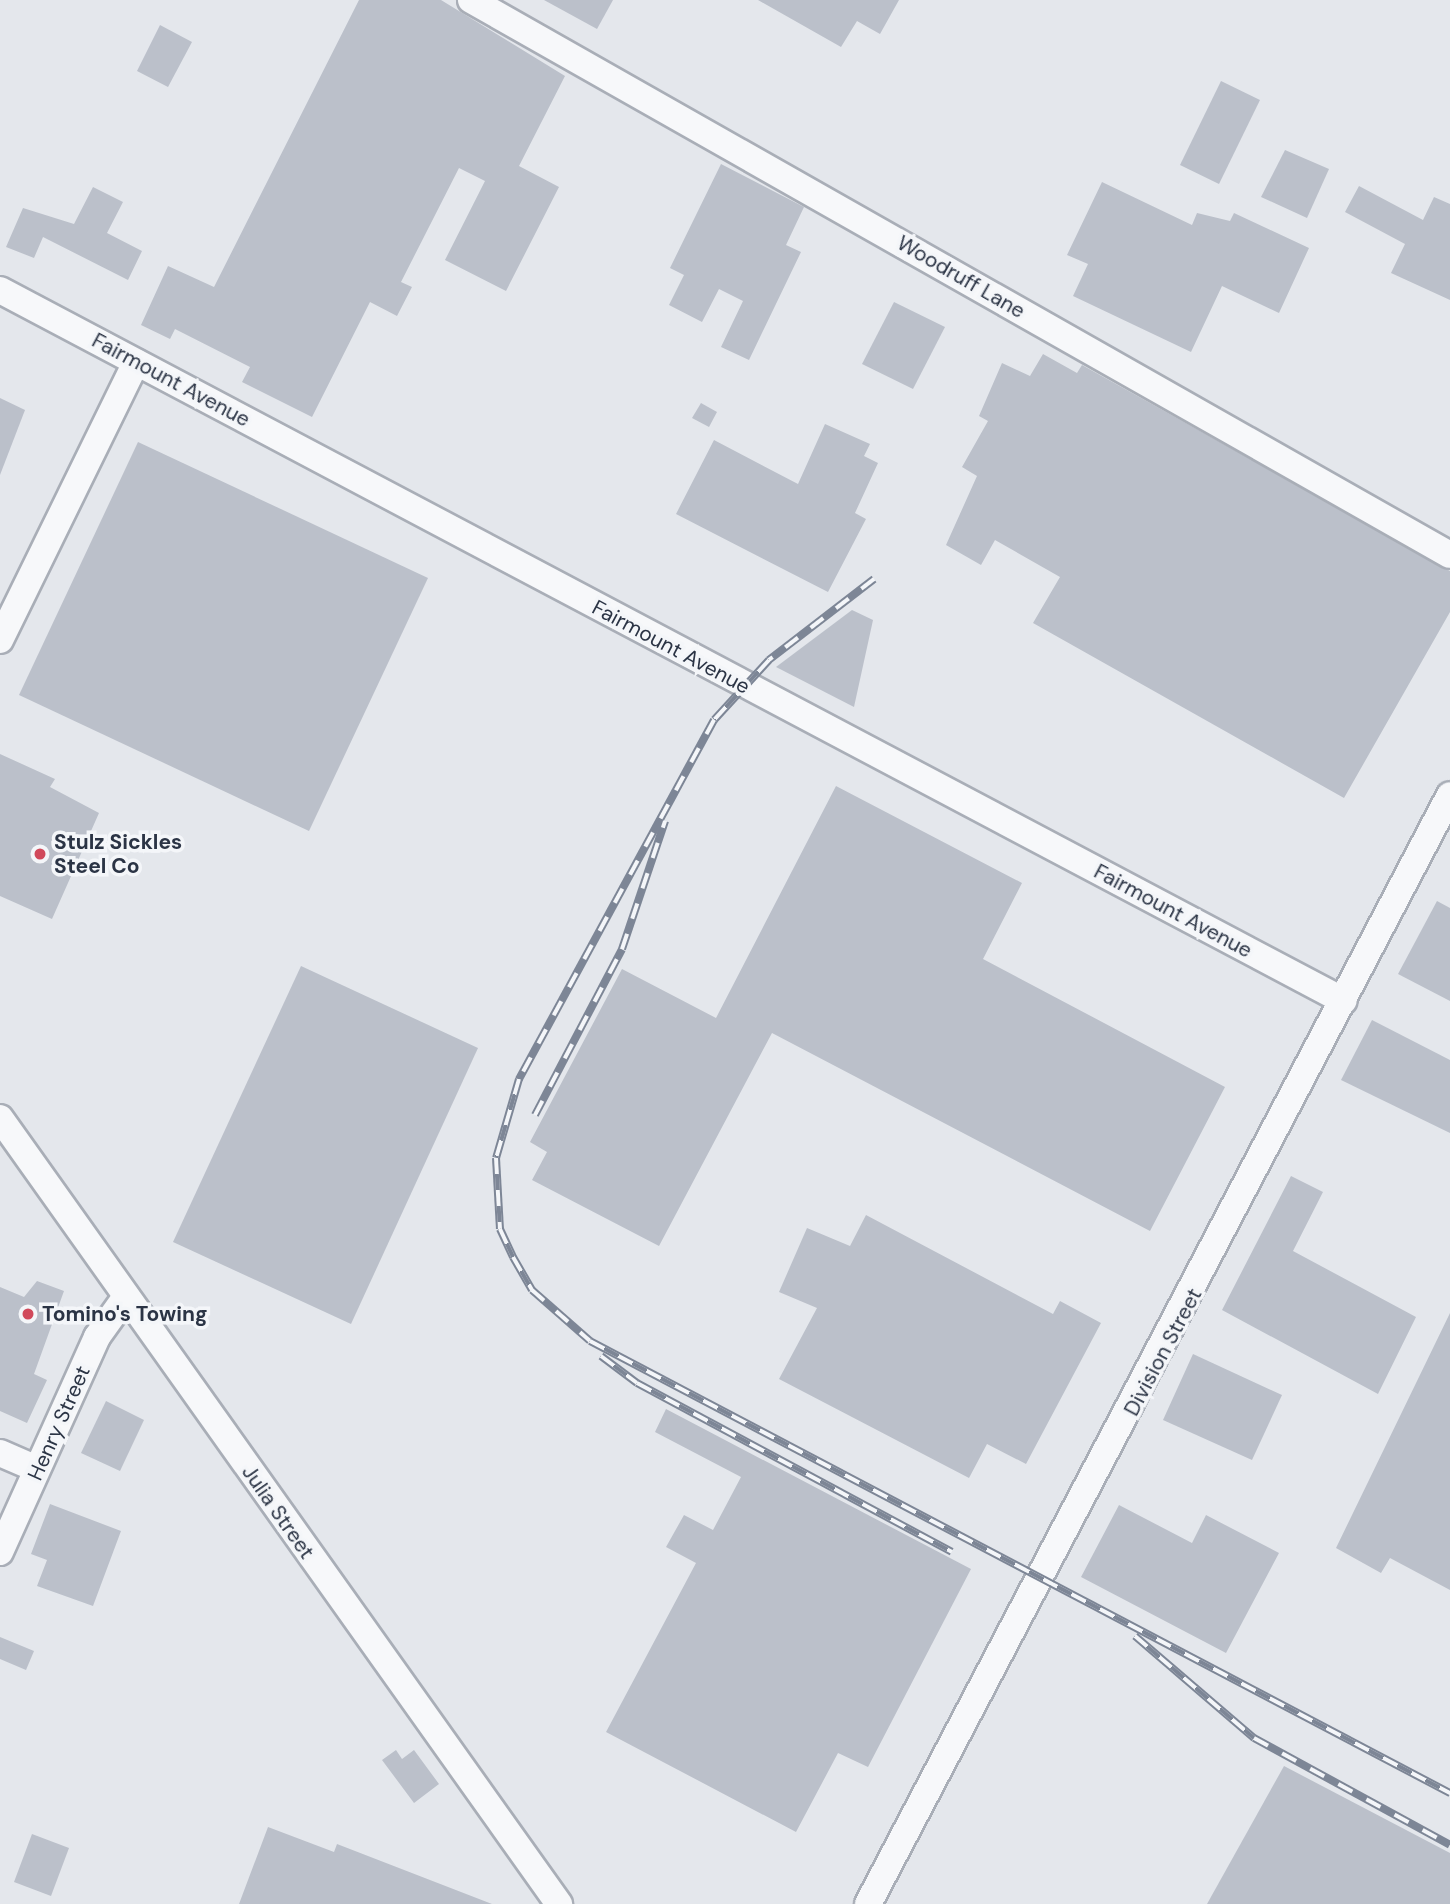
<!DOCTYPE html>
<html>
<head>
<meta charset="utf-8">
<style>
  body { margin:0 }
  #map { position:relative; width:1450px; height:1904px; overflow:hidden; background:#e4e7ec; font-family:"DM Sans",sans-serif }
  div>[style] { position:absolute }
  [style*='--x'] { left:calc(var(--x)*1px); top:calc(var(--y)*1px); width:calc(var(--w)*1px); rotate:calc(var(--a)*1deg) }
  .building>* { inset:0; background:#bbc0ca }
  .roads { filter:drop-shadow(2px 0 #a9aeb7) drop-shadow(-2px 0 #a9aeb7) drop-shadow(0 2px #a9aeb7) drop-shadow(0 -2px #a9aeb7) }
  .minor>* { height:26px; margin:-13px; padding:0 13px; transform-origin:13px; border-radius:13px; background:#f7f8fa }
  .rail>* { height:8px; margin-top:-4px; transform-origin:0; background:repeating-linear-gradient(90deg,#f4f6f9 0 16px,#7d8696 0 32px); box-sizing:border-box; border-block:2px solid #7d8696 }
  .dots>* { width:19px; height:19px; translate:-50% -50%; box-sizing:border-box; border:4px solid #f4f6f9; border-radius:50% }
  span { translate:-50% -50%; white-space:nowrap; text-align:center; line-height:1.15; -webkit-text-stroke:7px #f4f6f9; paint-order:stroke }
  .street-label { font-size:21px; color:#2b3445 }
  .poi-label { font-size:21px; color:#2b3445; font-weight:700 }
  .left { translate:0 -50%; text-align:left }
</style>
</head>
<body>
<div id="map">
  <div class="building">
    <div style="clip-path:polygon(359px 0,441px 0,565px 76px,519px 166px,559px 187px,506px 291px,445px 260px,485px 181px,459px 168px,401px 282px,412px 287px,397px 316px,370px 302px,312px 417px,242px 382px,250px 367px,175px 329px,170px 339px,141px 325px,168px 266px,214px 287px)"></div>
    <div style="clip-path:polygon(544px 0,613px 0,597px 29px)"></div>
    <div style="clip-path:polygon(758px 0,899px 0,880px 34px,857px 21px,841px 47px)"></div>
    <div style="clip-path:polygon(160px 25px,192px 42px,168px 87px,137px 71px)"></div>
    <div style="clip-path:polygon(1221px 81px,1260px 100px,1219px 184px,1180px 165px)"></div>
    <div style="clip-path:polygon(1285px 150px,1329px 169px,1307px 218px,1261px 197px)"></div>
    <div style="clip-path:polygon(721px 164px,804px 207px,786px 245px,801px 252px,749px 360px,721px 347px,743px 301px,719px 289px,702px 322px,669px 305px,684px 275px,670px 268px)"></div>
    <div style="clip-path:polygon(1102px 182px,1192px 225px,1197px 213px,1230px 221px,1234px 213px,1309px 248px,1279px 313px,1222px 286px,1191px 352px,1073px 296px,1088px 264px,1067px 255px)"></div>
    <div style="clip-path:polygon(1359px 186px,1423px 220px,1434px 197px,1450px 204px,1450px 300px,1391px 273px,1405px 244px,1345px 212px)"></div>
    <div style="clip-path:polygon(93px 187px,123px 202px,107px 233px,142px 251px,128px 280px,43px 237px,34px 258px,6px 247px,23px 208px,74px 224px)"></div>
    <div style="clip-path:polygon(894px 302px,945px 327px,913px 389px,862px 364px)"></div>
    <div style="clip-path:polygon(1043px 354px,1077px 373px,1082px 365px,1450px 571px,1450px 612px,1344px 798px,1033px 623px,1060px 577px,995px 540px,981px 565px,946px 545px,977px 476px,962px 467px,988px 421px,979px 416px,1002px 363px,1030px 376px)"></div>
    <div style="clip-path:polygon(0 398px,25px 410px,0 475px)"></div>
    <div style="clip-path:polygon(701px 403px,717px 412px,709px 427px,692px 418px)"></div>
    <div style="clip-path:polygon(825px 424px,870px 444px,864px 456px,878px 463px,855px 513px,866px 519px,828px 592px,676px 514px,714px 440px,798px 484px)"></div>
    <div style="clip-path:polygon(138px 442px,428px 578px,309px 831px,19px 695px)"></div>
    <div style="clip-path:polygon(852px 610px,873px 620px,854px 707px,776px 667px)"></div>
    <div style="clip-path:polygon(0 754px,55px 779px,50px 787px,99px 813px,52px 919px,0 896px)"></div>
    <div style="clip-path:polygon(836px 786px,1022px 883px,983px 959px,1225px 1087px,1150px 1231px,772px 1033px,659px 1246px,532px 1180px,547px 1152px,530px 1142px,622px 969px,716px 1018px)"></div>
    <div style="clip-path:polygon(1437px 901px,1450px 908px,1450px 1001px,1398px 974px)"></div>
    <div style="clip-path:polygon(301px 966px,478px 1048px,351px 1324px,173px 1242px)"></div>
    <div style="clip-path:polygon(1372px 1020px,1450px 1060px,1450px 1133px,1341px 1080px)"></div>
    <div style="clip-path:polygon(1291px 1176px,1323px 1192px,1293px 1251px,1416px 1317px,1378px 1394px,1222px 1310px)"></div>
    <div style="clip-path:polygon(866px 1215px,1053px 1314px,1060px 1301px,1101px 1323px,1026px 1464px,987px 1444px,969px 1478px,779px 1379px,817px 1308px,779px 1292px,807px 1228px,850px 1246px)"></div>
    <div style="clip-path:polygon(37px 1281px,64px 1291px,34px 1374px,47px 1380px,27px 1423px,0 1411px,0 1287px,24px 1297px)"></div>
    <div style="clip-path:polygon(1450px 1313px,1450px 1590px,1390px 1558px,1381px 1573px,1336px 1548px)"></div>
    <div style="clip-path:polygon(1193px 1354px,1282px 1395px,1252px 1460px,1163px 1420px)"></div>
    <div style="clip-path:polygon(106px 1401px,144px 1420px,120px 1471px,81px 1453px)"></div>
    <div style="clip-path:polygon(666px 1409px,971px 1569px,868px 1767px,838px 1753px,796px 1832px,606px 1732px,696px 1563px,666px 1547px,684px 1515px,713px 1530px,741px 1477px,655px 1432px)"></div>
    <div style="clip-path:polygon(50px 1504px,121px 1531px,93px 1606px,37px 1586px,47px 1560px,31px 1554px)"></div>
    <div style="clip-path:polygon(1119px 1505px,1192px 1543px,1206px 1515px,1279px 1553px,1226px 1653px,1081px 1577px)"></div>
    <div style="clip-path:polygon(0 1637px,34px 1651px,26px 1670px,0 1659px)"></div>
    <div style="clip-path:polygon(396px 1750px,402px 1759px,414px 1750px,439px 1784px,414px 1803px,382px 1760px)"></div>
    <div style="clip-path:polygon(1284px 1766px,1450px 1853px,1450px 1904px,1207px 1904px)"></div>
    <div style="clip-path:polygon(268px 1827px,334px 1852px,337px 1844px,492px 1904px,239px 1904px)"></div>
    <div style="clip-path:polygon(32px 1834px,69px 1848px,51px 1896px,14px 1882px)"></div>
  </div>
  <div class="roads">
    <div class="minor">
      <div style="--x:471;--y:0;--w:1125;--a:29.55"></div>
      <div style="--x:0;--y:290;--w:1520;--a:27.88"></div>
      <div style="--x:0;--y:640;--w:309;--a:-63.9"></div>
      <div style="--x:0;--y:1118;--w:965;--a:54.58"></div>
      <div style="--x:0;--y:1453;--w:40;--a:23.4"></div>
      <div style="--x:0;--y:1552;--w:236;--a:-65.7"></div>
      <div style="--x:97;--y:1337;--w:48;--a:-54.3"></div>
      <div style="--x:868;--y:1904;--w:1252;--a:-62.31"></div>
    </div>
  </div>
  <div class="rail">
    <div style="--x:874;--y:579;--w:133;--a:142.4"></div>
    <div style="--x:769;--y:660;--w:81;--a:132.5"></div>
    <div style="--x:714;--y:720;--w:409;--a:118.5"></div>
    <div style="--x:519;--y:1079;--w:82;--a:106.2"></div>
    <div style="--x:496;--y:1158;--w:71;--a:86.8"></div>
    <div style="--x:500;--y:1229;--w:31;--a:65"></div>
    <div style="--x:513;--y:1257;--w:38;--a:60"></div>
    <div style="--x:532;--y:1290;--w:77;--a:41.3"></div>
    <div style="--x:590;--y:1341;--w:972;--a:27.73"></div>
    <div style="--x:535;--y:1115;--w:187;--a:-62.3"></div>
    <div style="--x:622;--y:949;--w:135;--a:-71.4"></div>
    <div style="--x:601;--y:1356;--w:45;--a:36.9"></div>
    <div style="--x:637;--y:1383;--w:357;--a:28.2"></div>
    <div style="--x:1135;--y:1636;--w:157;--a:40.6"></div>
    <div style="--x:1254;--y:1738;--w:223;--a:28.6"></div>
  </div>
  <div class="dots">
    <div style="left:40px;top:854px;background:#d1495b"></div>
    <div style="left:28px;top:1314px;background:#d1495b"></div>
  </div>
  <div class="street-label">
    <span style="left:961px;top:277px;rotate:30deg">Woodruff Lane</span>
    <span style="left:171px;top:380px;rotate:28deg">Fairmount Avenue</span>
    <span style="left:671px;top:647px;rotate:28deg">Fairmount Avenue</span>
    <span style="left:1173px;top:911px;rotate:28deg">Fairmount Avenue</span>
    <span style="left:1163px;top:1352px;rotate:-62deg">Division Street</span>
    <span style="left:59px;top:1423px;rotate:-66deg">Henry Street</span>
    <span style="left:278px;top:1512px;rotate:55deg">Julia Street</span>
  </div>
  <div class="poi-label">
    <span class="left" style="left:54px;top:854px">Stulz Sickles<br>Steel Co</span>
    <span class="left" style="left:42px;top:1314px">Tomino's Towing</span>
  </div>
</div>
</body>
</html>
